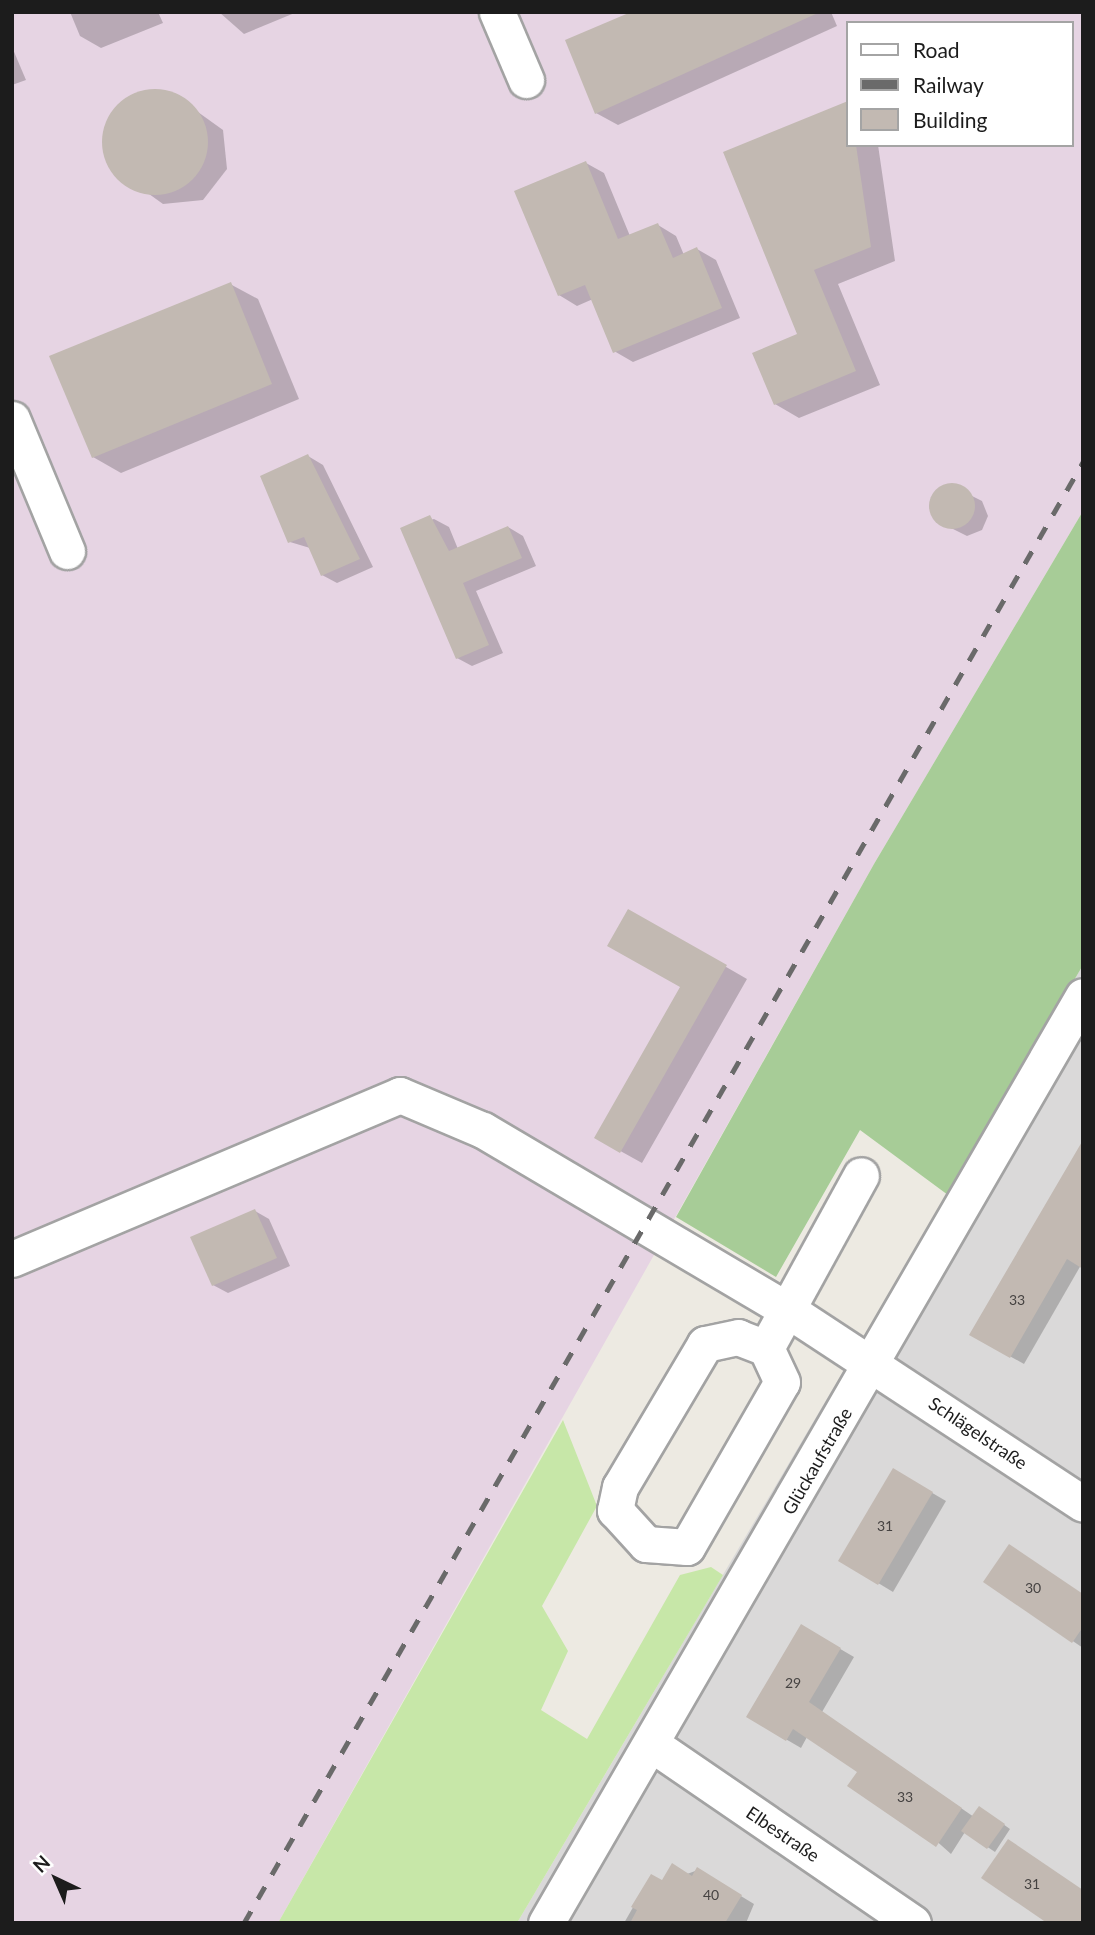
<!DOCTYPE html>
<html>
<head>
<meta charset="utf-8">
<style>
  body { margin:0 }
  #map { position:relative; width:1095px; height:1935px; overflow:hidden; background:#edeae2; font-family:Lato,sans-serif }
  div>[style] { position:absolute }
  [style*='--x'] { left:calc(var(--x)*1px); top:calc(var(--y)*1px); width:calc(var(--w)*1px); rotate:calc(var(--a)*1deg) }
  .residential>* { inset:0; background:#dad9d9 }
  .industrial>* { inset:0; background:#e6d4e3 }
  .grass>* { inset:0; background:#c7e7a8 }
  .forest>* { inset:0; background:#a7cc97 }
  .shadow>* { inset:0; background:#0003 }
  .building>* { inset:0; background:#c2b9b2 }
  .round { border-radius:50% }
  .roads { filter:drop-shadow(2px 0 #a3a3a3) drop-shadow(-2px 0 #a3a3a3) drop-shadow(0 2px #a3a3a3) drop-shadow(0 -2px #a3a3a3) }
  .minor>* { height:35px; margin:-17.5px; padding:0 17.5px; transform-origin:17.5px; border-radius:17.5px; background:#fff }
  .rail>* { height:5px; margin-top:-2.5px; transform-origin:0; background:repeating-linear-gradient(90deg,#6a6a6a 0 14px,transparent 0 28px) }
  span { translate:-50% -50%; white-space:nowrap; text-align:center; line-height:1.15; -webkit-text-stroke:6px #fff; paint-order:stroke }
  .number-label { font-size:14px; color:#464342 }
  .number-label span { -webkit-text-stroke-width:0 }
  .street-label { font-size:18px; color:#1c1c1c }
  .frame { position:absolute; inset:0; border:14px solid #1c1c1c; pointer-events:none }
  .legend { position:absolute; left:846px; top:21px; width:228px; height:126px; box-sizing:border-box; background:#fff; border:2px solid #a4a4a4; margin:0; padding:9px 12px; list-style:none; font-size:21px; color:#1c1c1c }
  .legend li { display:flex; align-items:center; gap:14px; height:35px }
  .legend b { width:35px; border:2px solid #a4a4a4 }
  .north { position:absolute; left:21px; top:1844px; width:70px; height:70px; -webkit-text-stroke:5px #fff; paint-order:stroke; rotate:316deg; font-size:19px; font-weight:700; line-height:28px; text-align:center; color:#1c1c1c }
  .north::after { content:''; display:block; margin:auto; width:24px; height:32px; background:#1c1c1c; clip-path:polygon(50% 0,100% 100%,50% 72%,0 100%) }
</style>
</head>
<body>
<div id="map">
  <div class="residential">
    <div style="clip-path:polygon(1083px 965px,1083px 1923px,517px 1923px,613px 1761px)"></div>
  </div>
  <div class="industrial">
    <div style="clip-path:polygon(evenodd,12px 12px,1083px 12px,1083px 511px,874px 864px,278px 1923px,12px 1923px,12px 12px,848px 23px,1072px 23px,1072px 145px,848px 145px,848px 23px)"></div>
  </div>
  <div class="grass">
    <div style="clip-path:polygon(563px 1420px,597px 1506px,542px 1606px,568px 1651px,541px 1710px,587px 1739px,680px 1575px,711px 1567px,723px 1575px,517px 1923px,278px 1923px)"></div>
  </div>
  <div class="forest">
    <div style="clip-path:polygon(1083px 511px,1083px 965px,948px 1195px,860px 1130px,776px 1277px,676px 1217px,874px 864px)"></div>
  </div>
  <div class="shadow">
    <div style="clip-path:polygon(70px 12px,158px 12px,163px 23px,101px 48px,80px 36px)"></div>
    <div style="clip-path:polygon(219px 12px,297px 12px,244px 34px)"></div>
    <div style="clip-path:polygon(644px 12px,831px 12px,837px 26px,618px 125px,596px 113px)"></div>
    <div style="clip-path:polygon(12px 47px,26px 80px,12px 85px)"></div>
    <div style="clip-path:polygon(170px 92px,223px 130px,227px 169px,203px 200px,163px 204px,110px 166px,105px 127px,130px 97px)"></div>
    <div style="clip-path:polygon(848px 103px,848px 145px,878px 145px,895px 261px,838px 284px,880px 385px,799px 418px,775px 404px,799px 335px,725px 153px)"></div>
    <div style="clip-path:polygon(586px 163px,604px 173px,630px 236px,658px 225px,676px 236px,684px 255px,697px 249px,716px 260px,740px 318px,633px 362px,614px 351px,593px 299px,577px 306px,559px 295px)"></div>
    <div style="clip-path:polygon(230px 284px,258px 299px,299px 399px,121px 473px,93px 457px)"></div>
    <div style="clip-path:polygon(308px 456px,323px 465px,373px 567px,337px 583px,322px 575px,310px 548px,290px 542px)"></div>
    <div style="clip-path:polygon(952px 486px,982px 501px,988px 516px,982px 530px,967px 536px,937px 521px,931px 506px,937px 491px)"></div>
    <div style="clip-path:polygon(434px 519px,449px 527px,458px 549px,508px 527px,523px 536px,536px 566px,476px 591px,503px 653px,472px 666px,457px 658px,402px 529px)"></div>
    <div style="clip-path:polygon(629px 911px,747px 979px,642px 1163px,597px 1138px,682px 986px)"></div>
    <div style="clip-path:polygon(1083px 1143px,1081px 1265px,1024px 1364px,972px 1335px)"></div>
    <div style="clip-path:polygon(255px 1211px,269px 1219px,290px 1266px,228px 1293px,213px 1285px)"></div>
    <div style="clip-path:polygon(893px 1470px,946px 1501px,893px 1592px,840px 1560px)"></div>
    <div style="clip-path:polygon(985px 1581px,1083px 1595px,1083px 1648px)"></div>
    <div style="clip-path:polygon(801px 1626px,854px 1657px,822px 1712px,974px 1817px,986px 1812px,1010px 1829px,995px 1852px,965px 1832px,951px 1854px,859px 1772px,807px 1737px,801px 1748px,748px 1717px)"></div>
    <div style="clip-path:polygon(698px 1870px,754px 1904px,746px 1923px,624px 1923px,651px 1876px,662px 1883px)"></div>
  </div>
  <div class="building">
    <div style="clip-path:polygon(631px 12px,818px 12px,818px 13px,595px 114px,565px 40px)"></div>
    <div class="round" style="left:102px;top:89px;width:106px;height:106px"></div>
    <div style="clip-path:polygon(848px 101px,848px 145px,856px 145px,871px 247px,814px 270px,856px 371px,774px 405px,752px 353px,797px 334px,723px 152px)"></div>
    <div style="clip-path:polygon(586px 161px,618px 239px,658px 223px,673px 258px,697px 247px,722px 308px,613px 353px,585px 285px,558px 296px,514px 191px)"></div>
    <div style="clip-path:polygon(231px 282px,272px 384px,92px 458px,49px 356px)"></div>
    <div style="clip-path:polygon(308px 454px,360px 559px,321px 576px,304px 537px,288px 543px,260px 476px)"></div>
    <div class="round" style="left:929px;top:483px;width:46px;height:46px"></div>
    <div style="clip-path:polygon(430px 515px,449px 551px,508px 526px,522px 558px,463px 583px,489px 645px,456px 659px,400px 528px)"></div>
    <div style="clip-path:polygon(628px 909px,727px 965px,620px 1153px,594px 1138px,680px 987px,607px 946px)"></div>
    <div style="clip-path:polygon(1083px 1140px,1083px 1269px,1067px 1259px,1010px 1358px,969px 1335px)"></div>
    <div style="clip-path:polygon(255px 1209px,277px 1258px,212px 1286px,190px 1237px)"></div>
    <div style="clip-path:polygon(893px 1468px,933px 1492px,878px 1585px,838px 1561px)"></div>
    <div style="clip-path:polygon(1009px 1544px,1083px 1594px,1083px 1627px,1072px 1643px,983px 1582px)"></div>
    <div style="clip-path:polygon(801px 1624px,841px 1648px,809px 1702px,962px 1808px,936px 1847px,847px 1786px,857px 1772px,793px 1729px,786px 1741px,746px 1717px)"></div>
    <div style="clip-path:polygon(979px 1806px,1005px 1824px,987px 1849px,961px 1831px)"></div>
    <div style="clip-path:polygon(1008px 1839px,1083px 1890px,1083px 1923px,1047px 1923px,981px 1878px)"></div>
    <div style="clip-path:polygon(672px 1863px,692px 1876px,697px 1867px,742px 1895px,725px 1923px,630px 1923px,637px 1910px,631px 1907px,651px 1874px,662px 1880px)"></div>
  </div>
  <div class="roads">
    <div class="minor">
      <div style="--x:497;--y:12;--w:74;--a:66.9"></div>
      <div style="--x:12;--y:419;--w:143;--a:67.4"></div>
      <div style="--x:12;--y:1259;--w:421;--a:-22.9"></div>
      <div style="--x:400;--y:1095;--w:90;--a:22.9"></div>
      <div style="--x:483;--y:1130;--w:358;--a:30.6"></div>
      <div style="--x:791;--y:1312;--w:349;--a:33.3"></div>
      <div style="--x:766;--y:1348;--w:30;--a:-159"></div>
      <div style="--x:738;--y:1337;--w:34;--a:168"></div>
      <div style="--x:705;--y:1344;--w:166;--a:120.7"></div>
      <div style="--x:620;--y:1487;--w:24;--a:102"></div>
      <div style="--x:615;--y:1510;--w:46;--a:47.6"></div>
      <div style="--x:646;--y:1544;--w:41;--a:4.2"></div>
      <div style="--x:687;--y:1547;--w:190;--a:-60.1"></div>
      <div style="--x:782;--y:1382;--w:38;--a:-115"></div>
      <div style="--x:766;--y:1348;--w:197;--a:-61.2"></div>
      <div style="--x:653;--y:1745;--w:315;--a:34.4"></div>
      <div style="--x:546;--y:1923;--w:1071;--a:-59.92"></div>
    </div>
  </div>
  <div class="rail">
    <div style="--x:244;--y:1923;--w:1685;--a:-60.13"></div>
  </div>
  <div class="number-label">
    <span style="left:1017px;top:1300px">33</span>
    <span style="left:885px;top:1526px">31</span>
    <span style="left:1033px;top:1588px">30</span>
    <span style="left:793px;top:1683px">29</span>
    <span style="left:905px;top:1797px">33</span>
    <span style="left:1032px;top:1884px">31</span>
    <span style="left:711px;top:1895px">40</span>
  </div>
  <div class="street-label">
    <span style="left:978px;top:1433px;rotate:34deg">Schlägelstraße</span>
    <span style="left:817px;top:1461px;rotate:-60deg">Glückaufstraße</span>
    <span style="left:783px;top:1834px;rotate:34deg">Elbestraße</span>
  </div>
  <div class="frame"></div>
  <ul class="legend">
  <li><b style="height:9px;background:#fff"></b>Road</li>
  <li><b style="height:9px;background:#6a6a6a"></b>Railway</li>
  <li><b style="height:19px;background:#c2b9b2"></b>Building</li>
  </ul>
  <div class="north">N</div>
</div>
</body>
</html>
